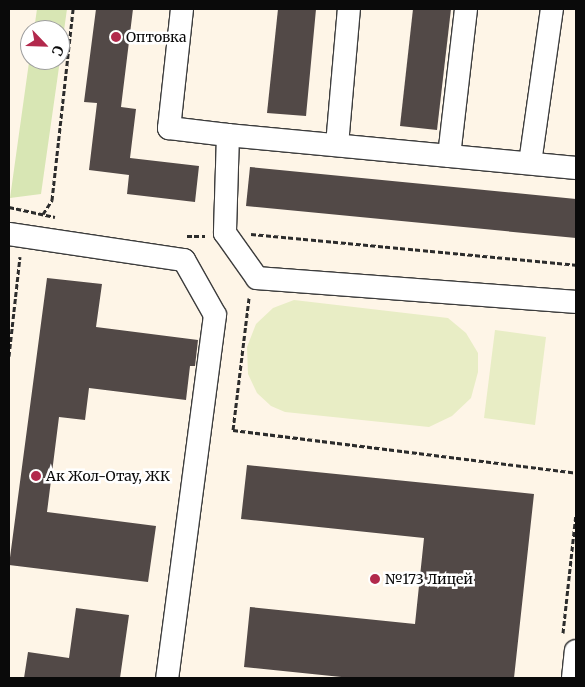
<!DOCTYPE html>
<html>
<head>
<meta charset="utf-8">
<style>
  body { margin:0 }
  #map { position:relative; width:585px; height:687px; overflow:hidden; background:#fef5e7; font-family:Merriweather,serif }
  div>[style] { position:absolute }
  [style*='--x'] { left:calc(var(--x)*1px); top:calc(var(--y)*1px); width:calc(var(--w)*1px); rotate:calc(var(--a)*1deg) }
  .green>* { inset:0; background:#d8e6b4 }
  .pitch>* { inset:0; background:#e8edc5 }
  .building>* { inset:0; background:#524947 }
  .path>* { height:3px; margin-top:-1.5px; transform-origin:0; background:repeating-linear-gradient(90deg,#2c2c2c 0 5px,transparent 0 7.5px) }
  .roads { filter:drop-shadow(1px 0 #3d3d3d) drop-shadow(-1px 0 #3d3d3d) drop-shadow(0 1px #3d3d3d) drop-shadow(0 -1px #3d3d3d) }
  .minor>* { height:22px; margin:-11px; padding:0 11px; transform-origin:11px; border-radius:11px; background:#fff }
  .dots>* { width:14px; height:14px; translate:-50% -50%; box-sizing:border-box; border:2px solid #fff; border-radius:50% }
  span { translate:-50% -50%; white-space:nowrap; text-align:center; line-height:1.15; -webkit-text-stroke:5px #fff; paint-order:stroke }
  .poi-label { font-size:14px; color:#0a0a0a }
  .left { translate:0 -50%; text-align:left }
  .frame { position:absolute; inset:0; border:10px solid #0a0a0a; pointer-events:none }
  .north { position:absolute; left:20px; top:20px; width:50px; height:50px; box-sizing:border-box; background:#fff; border:1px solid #9d9d9d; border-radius:50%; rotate:114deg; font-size:14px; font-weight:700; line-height:20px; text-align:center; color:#0a0a0a }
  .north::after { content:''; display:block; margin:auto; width:18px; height:22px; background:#b2294c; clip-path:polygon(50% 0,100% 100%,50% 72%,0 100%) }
</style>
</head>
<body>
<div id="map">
  <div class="green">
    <div style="clip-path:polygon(37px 9px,67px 9px,60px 59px,60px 30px,34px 30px)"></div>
    <div style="clip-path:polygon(30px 55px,30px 60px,60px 60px,41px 194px,10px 198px)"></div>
  </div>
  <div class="pitch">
    <div style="clip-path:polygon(294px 300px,448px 318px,466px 333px,478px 353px,478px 372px,471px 398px,452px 416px,429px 427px,285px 412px,271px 406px,257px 393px,248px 374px,247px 347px,256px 324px,273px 308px)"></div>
    <div style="clip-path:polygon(495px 330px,546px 337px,535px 425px,484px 418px)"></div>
  </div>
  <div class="building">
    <div style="clip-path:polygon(96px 9px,133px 9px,121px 107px,136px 109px,130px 158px,199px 166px,195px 202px,127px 194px,129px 175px,89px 170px,97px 103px,84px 102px)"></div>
    <div style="clip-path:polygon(278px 9px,316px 9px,306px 116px,267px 113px)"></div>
    <div style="clip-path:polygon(413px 9px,451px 9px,437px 130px,400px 126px)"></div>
    <div style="clip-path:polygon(250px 167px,576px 199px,576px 238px,246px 206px)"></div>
    <div style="clip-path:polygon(47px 278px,102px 284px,96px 327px,198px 340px,195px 366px,190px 366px,186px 400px,89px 388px,85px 420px,59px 417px,47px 512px,156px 526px,148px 582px,9px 565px)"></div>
    <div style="clip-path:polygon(247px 465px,534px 494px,514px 678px,351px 678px,244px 667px,250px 607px,415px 624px,424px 538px,241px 519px)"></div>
    <div style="clip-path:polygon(76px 608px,129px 615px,120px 678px,24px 678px,28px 652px,69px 658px)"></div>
  </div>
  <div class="path">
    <div style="--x:9;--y:207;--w:47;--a:12.3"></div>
    <div style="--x:43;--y:214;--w:17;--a:-57"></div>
    <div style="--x:52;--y:200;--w:192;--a:-83.7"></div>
    <div style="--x:251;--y:234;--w:326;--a:5.4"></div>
    <div style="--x:187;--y:236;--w:18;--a:0"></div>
    <div style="--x:249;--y:298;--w:133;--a:96.9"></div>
    <div style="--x:233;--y:430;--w:346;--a:7.1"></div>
    <div style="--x:9;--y:356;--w:100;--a:-83.7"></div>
    <div style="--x:563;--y:633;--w:120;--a:-83.8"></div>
  </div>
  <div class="roads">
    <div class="minor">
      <div style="--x:182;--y:9;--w:120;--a:96.2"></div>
      <div style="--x:169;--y:128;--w:59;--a:6.8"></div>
      <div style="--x:337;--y:145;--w:137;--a:-85"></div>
      <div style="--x:449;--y:156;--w:148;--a:-83.4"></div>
      <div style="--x:530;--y:163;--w:156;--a:-81.9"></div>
      <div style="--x:576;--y:168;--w:350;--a:-174.6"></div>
      <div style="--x:228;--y:135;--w:98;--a:91.8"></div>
      <div style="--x:225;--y:233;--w:55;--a:54.6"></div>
      <div style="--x:257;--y:278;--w:320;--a:4.3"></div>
      <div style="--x:9;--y:234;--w:177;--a:8.5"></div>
      <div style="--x:184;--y:260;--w:63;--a:60.6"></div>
      <div style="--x:215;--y:315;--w:366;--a:97.5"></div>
      <div style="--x:573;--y:678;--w:27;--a:-84"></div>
    </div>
  </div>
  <div class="dots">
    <div style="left:116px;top:37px;background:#b2294c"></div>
    <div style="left:36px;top:476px;background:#b2294c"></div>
    <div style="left:375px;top:579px;background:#b2294c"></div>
  </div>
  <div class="poi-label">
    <span class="left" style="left:126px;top:37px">Оптовка</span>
    <span class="left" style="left:46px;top:476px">Ак Жол-Отау, ЖК</span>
    <span class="left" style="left:385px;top:579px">№173 Лицей</span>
  </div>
  <div class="frame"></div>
  <div class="north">С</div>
</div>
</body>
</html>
